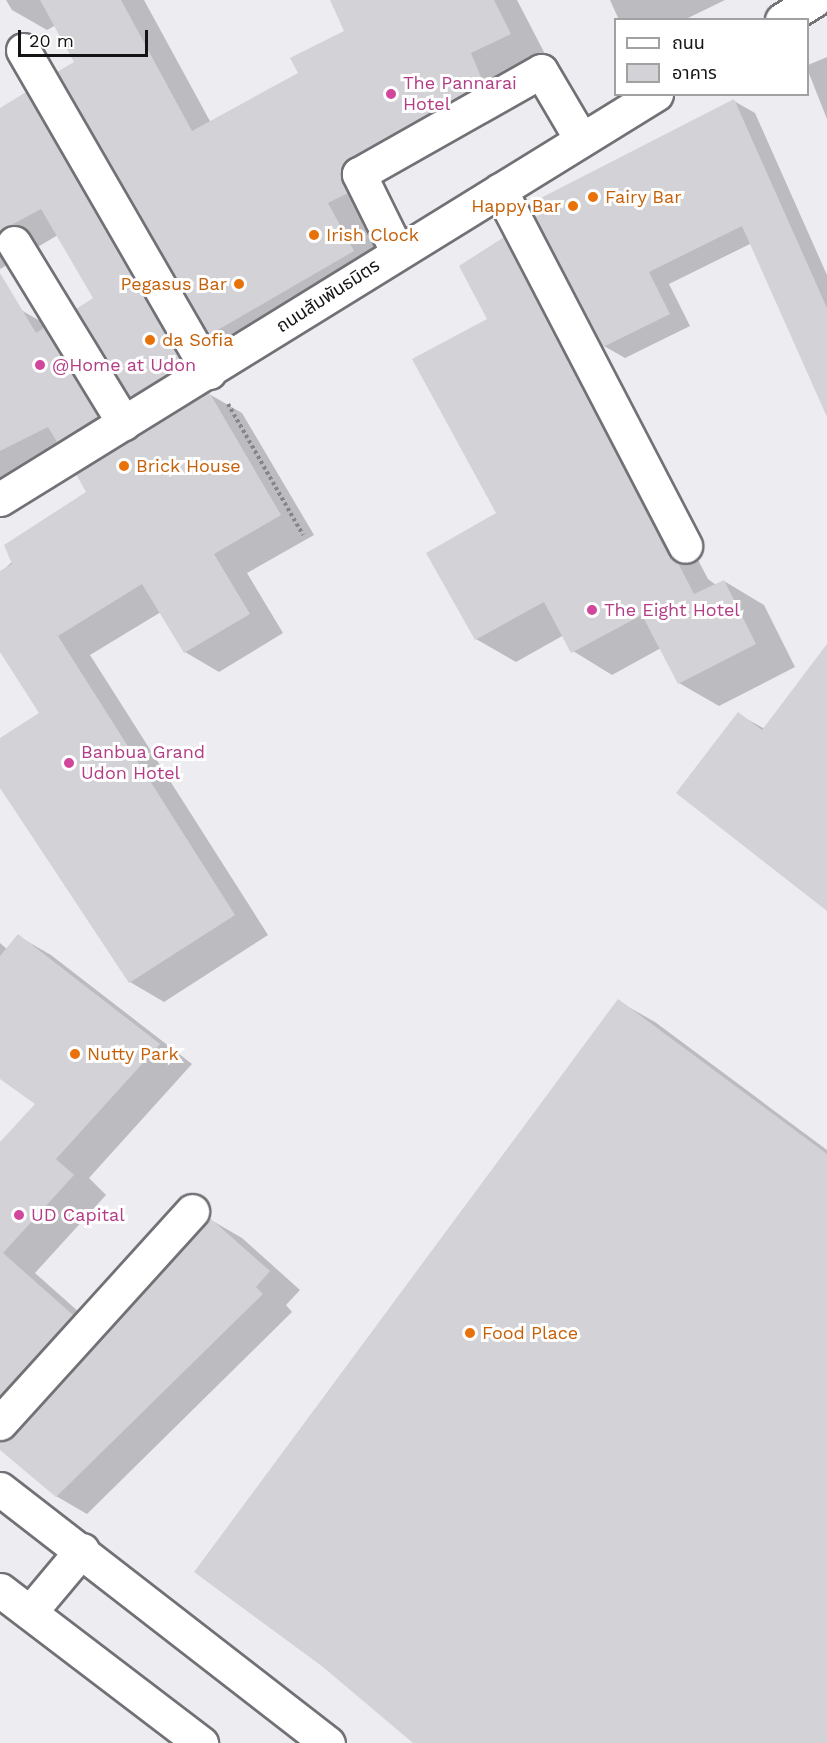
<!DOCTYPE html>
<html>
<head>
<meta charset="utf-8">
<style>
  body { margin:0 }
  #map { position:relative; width:827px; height:1743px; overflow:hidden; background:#ececf1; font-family:"Work Sans","Noto Sans Thai",sans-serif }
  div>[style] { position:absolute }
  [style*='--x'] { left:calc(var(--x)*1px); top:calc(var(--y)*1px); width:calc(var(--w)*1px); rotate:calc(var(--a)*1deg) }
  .shadow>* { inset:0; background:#0003 }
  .building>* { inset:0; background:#d2d2d7 }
  .path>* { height:4px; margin-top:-2px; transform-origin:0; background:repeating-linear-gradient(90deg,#858588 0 3px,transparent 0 6px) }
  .roads { filter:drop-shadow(2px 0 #717176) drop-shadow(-2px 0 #717176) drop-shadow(0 2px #717176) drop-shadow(0 -2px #717176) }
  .minor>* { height:33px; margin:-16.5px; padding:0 16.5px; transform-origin:16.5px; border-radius:16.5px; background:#fff }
  .dots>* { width:16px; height:16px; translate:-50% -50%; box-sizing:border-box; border:3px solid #fff; border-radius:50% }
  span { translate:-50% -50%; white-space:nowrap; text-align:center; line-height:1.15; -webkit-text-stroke:6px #fff; paint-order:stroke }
  .hotel-label { font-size:18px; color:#b23c85 }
  .left { translate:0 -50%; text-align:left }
  .food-label { font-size:18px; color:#c56008 }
  .right { translate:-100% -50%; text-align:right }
  .street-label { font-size:18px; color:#141415 }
  .legend { position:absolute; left:614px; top:18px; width:195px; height:78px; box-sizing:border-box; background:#fff; border:2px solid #a1a1a1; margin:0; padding:8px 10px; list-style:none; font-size:18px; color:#141415 }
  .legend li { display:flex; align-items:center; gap:12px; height:30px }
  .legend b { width:30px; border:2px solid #a1a1a1 }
  .scale { position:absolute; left:18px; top:30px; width:130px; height:27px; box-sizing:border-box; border:3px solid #141415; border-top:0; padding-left:8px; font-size:18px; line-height:21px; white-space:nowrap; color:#141415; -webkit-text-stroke:4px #fff; paint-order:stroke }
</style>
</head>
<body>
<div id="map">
  <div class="shadow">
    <div style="clip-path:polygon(6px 0,144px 0,211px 123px,300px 74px,346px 31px,332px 0,517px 0,545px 54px,505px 73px,517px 102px,378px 183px,381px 213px,362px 223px,388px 271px,245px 354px,210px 334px,56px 25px,47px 30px,12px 10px)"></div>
    <div style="clip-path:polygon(610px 0,725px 0,684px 20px,619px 20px)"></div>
    <div style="clip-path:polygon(827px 57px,827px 119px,808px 71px,808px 65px)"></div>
    <div style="clip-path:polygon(26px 94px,58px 112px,214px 383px,163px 414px,131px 396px,95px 299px,58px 235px,0 269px,0 118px)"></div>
    <div style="clip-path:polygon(734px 101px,755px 113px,827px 275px,827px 413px,752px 243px,669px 284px,690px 326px,625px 358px,604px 346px)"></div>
    <div style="clip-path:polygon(504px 239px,543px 262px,708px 579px,716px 585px,724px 581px,764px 605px,795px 667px,719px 706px,679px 683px,661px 648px,612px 675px,573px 651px,564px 635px,516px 662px,476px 639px,498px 514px,489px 320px)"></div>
    <div style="clip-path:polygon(0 280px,21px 310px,54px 329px,130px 435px,0 483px)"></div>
    <div style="clip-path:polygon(209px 394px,242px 413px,314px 535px,247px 573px,283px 633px,219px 672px,185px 652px,161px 612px,90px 655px,268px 935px,164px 1002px,130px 982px,0 786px,0 739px,41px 713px,0 650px,0 573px,88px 492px)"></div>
    <div style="clip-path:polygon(827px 646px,827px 909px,738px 714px,765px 729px)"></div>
    <div style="clip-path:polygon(18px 936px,51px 955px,192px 1064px,89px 1178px,106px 1195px,35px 1273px,106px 1336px,211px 1220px,242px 1238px,300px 1290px,286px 1305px,292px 1312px,87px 1514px,56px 1496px,21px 1429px,0 1417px,0 1144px,37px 1104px,0 1077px,0 943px,7px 949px)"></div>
    <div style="clip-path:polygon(618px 1001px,655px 1022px,827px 1150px,827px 1743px,416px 1743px)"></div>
  </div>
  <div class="building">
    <div style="clip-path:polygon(40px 0,121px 0,192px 131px,298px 73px,290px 58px,344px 31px,330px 0,494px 0,511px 34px,471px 53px,483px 82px,343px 164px,340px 174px,348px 193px,328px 203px,354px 251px,209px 335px,57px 72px,74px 62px)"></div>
    <div style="clip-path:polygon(26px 92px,183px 364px,130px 397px,76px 309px,93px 298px,41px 209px,0 231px,0 108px)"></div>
    <div style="clip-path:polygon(734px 99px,827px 308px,827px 417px,742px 226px,649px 272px,670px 314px,603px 347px,535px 217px,539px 215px,533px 202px)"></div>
    <div style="clip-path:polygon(504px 237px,668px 555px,678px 563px,694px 594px,724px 580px,756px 644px,678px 684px,642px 615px,571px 653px,544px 602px,475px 640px,426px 553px,496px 513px,412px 359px,487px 319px,459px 266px)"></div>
    <div style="clip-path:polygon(0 273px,36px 333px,44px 328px,98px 416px,57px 442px,48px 427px,0 451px)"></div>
    <div style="clip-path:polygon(209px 392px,281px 515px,214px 554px,250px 614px,184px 653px,142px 584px,58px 636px,235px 915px,129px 983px,0 788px,0 738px,39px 713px,0 652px,0 571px,12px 564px,4px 545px,86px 492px,76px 474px)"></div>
    <div style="clip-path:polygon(827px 644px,827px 911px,676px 793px,738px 712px,762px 730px)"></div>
    <div style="clip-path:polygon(18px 934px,160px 1044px,56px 1159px,74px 1175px,3px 1253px,73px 1315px,0 1395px,0 1142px,35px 1104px,0 1079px,0 956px)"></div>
    <div style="clip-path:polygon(618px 999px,827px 1154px,827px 1743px,413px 1743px,323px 1667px,194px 1572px)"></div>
    <div style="clip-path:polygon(211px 1219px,270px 1271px,256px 1287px,263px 1294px,56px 1497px,0 1450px,0 1441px,14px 1436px)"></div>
  </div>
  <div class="path">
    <div style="--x:228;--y:404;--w:151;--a:60.2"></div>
  </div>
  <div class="roads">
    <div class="minor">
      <div style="--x:782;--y:20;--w:38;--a:-32"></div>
      <div style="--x:23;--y:50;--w:372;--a:60"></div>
      <div style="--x:500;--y:190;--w:401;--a:62.5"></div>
      <div style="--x:14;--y:243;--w:211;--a:58.6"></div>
      <div style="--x:397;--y:251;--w:86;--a:-116.3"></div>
      <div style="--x:359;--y:174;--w:209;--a:-29.5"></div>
      <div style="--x:541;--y:71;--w:79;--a:59.5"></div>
      <div style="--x:0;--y:499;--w:771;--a:-31.69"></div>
      <div style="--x:0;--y:1423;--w:286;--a:-47.8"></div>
      <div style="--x:0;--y:1489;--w:415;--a:37.8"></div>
      <div style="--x:0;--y:1590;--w:253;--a:37.3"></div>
      <div style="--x:30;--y:1612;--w:81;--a:-50"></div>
    </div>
  </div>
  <div class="dots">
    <div style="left:391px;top:94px;background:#d1479c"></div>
    <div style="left:593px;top:197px;background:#e8710a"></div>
    <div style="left:573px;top:206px;background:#e8710a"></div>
    <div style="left:314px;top:235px;background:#e8710a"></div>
    <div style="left:239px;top:284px;background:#e8710a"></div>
    <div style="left:150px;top:340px;background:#e8710a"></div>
    <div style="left:40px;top:365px;background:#d1479c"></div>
    <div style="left:124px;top:466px;background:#e8710a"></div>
    <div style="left:592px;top:610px;background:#d1479c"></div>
    <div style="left:69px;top:763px;background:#d1479c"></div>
    <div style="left:75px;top:1054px;background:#e8710a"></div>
    <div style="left:19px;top:1215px;background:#d1479c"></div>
    <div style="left:470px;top:1333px;background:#e8710a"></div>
  </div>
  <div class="hotel-label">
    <span class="left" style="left:403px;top:94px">The Pannarai<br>Hotel</span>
    <span class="left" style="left:52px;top:365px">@Home at Udon</span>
    <span class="left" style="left:604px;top:610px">The Eight Hotel</span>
    <span class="left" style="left:81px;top:763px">Banbua Grand<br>Udon Hotel</span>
    <span class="left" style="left:31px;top:1215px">UD Capital</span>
  </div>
  <div class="food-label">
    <span class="left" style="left:605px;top:197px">Fairy Bar</span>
    <span class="right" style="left:561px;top:206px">Happy Bar</span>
    <span class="left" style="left:326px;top:235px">Irish Clock</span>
    <span class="right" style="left:227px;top:284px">Pegasus Bar</span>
    <span class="left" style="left:162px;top:340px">da Sofia</span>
    <span class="left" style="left:136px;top:466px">Brick House</span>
    <span class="left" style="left:87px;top:1054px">Nutty Park</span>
    <span class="left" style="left:482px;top:1333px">Food Place</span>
  </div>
  <div class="street-label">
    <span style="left:328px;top:296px;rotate:-33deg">ถนนสัมพันธมิตร</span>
  </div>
  <ul class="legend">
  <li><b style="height:8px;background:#fff"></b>ถนน</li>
  <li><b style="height:16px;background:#d2d2d7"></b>อาคาร</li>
  </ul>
  <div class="scale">20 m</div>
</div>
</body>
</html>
